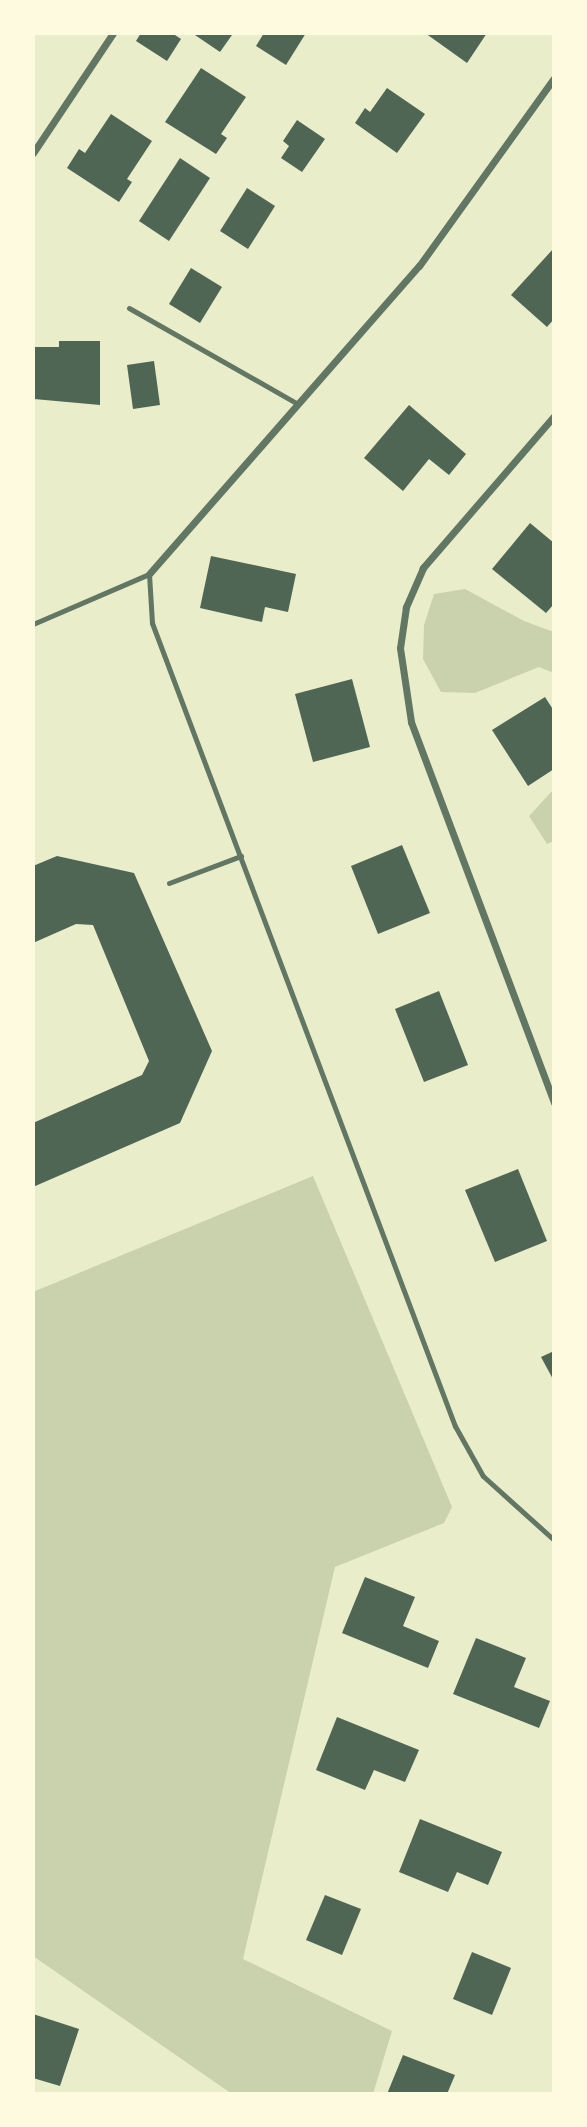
<!DOCTYPE html>
<html>
<head>
<meta charset="utf-8">
<style>
  body { margin:0 }
  #map { position:relative; width:587px; height:2127px; overflow:hidden; background:#e9edc9; font-family:"Nunito Sans",sans-serif }
  div>[style] { position:absolute }
  [style*='--x'] { left:calc(var(--x)*1px); top:calc(var(--y)*1px); width:calc(var(--w)*1px); rotate:calc(var(--a)*1deg) }
  .green>* { inset:0; background:#cad2ad }
  .building>* { inset:0; background:#4f6655 }
  .service>* { height:5px; margin:-2.5px; padding:0 2.5px; transform-origin:2.5px; border-radius:2.5px; background:#617663 }
  .minor>* { height:7px; margin:-3.5px; padding:0 3.5px; transform-origin:3.5px; border-radius:3.5px; background:#617663 }
  span { translate:-50% -50%; white-space:nowrap; text-align:center; line-height:1.15; -webkit-text-stroke:7px #fefae0; paint-order:stroke }
  .frame { position:absolute; inset:0; border:35px solid #fefae0; pointer-events:none }
</style>
</head>
<body>
<div id="map">
  <div class="green">
    <div style="clip-path:polygon(465px 589px,524px 621px,554px 632px,554px 673px,539px 667px,475px 693px,441px 692px,423px 659px,424px 625px,434px 594px)"></div>
    <div style="clip-path:polygon(554px 789px,554px 841px,547px 844px,529px 816px)"></div>
    <div style="clip-path:polygon(313px 1176px,452px 1507px,444px 1523px,335px 1567px,243px 1959px,392px 2031px,373px 2094px,232px 2094px,33px 1956px,33px 1292px)"></div>
  </div>
  <div class="building">
    <div style="clip-path:polygon(141px 33px,172px 33px,181px 39px,167px 61px,136px 41px)"></div>
    <div style="clip-path:polygon(192px 33px,230px 33px,232px 35px,220px 52px)"></div>
    <div style="clip-path:polygon(264px 33px,306px 33px,286px 65px,256px 46px)"></div>
    <div style="clip-path:polygon(425px 33px,487px 33px,467px 63px)"></div>
    <div style="clip-path:polygon(201px 68px,246px 97px,221px 134px,227px 138px,216px 154px,165px 122px)"></div>
    <div style="clip-path:polygon(387px 88px,425px 114px,397px 153px,355px 123px,365px 108px,370px 112px)"></div>
    <div style="clip-path:polygon(111px 114px,152px 141px,127px 179px,132px 182px,119px 202px,67px 168px,79px 149px,85px 153px)"></div>
    <div style="clip-path:polygon(297px 120px,325px 139px,302px 172px,281px 158px,289px 146px,283px 141px)"></div>
    <div style="clip-path:polygon(180px 158px,210px 178px,169px 241px,139px 221px)"></div>
    <div style="clip-path:polygon(247px 188px,275px 206px,248px 249px,220px 231px)"></div>
    <div style="clip-path:polygon(554px 248px,554px 319px,547px 327px,511px 295px)"></div>
    <div style="clip-path:polygon(191px 268px,222px 287px,200px 323px,169px 304px)"></div>
    <div style="clip-path:polygon(59px 341px,100px 341px,100px 405px,34px 399px,34px 347px,59px 347px)"></div>
    <div style="clip-path:polygon(154px 361px,160px 405px,133px 409px,127px 365px)"></div>
    <div style="clip-path:polygon(409px 405px,466px 454px,449px 475px,429px 459px,403px 491px,364px 458px)"></div>
    <div style="clip-path:polygon(530px 523px,554px 543px,554px 604px,546px 613px,492px 569px)"></div>
    <div style="clip-path:polygon(211px 556px,296px 574px,288px 612px,265px 607px,262px 622px,200px 608px)"></div>
    <div style="clip-path:polygon(352px 679px,370px 747px,313px 762px,295px 694px)"></div>
    <div style="clip-path:polygon(545px 697px,554px 711px,554px 769px,528px 786px,492px 730px)"></div>
    <div style="clip-path:polygon(402px 845px,430px 913px,378px 934px,351px 866px)"></div>
    <div style="clip-path:polygon(57px 856px,134px 873px,212px 1051px,180px 1123px,33px 1187px,33px 1123px,142px 1075px,149px 1061px,93px 925px,76px 924px,33px 943px,33px 866px)"></div>
    <div style="clip-path:polygon(439px 991px,468px 1065px,424px 1082px,395px 1009px)"></div>
    <div style="clip-path:polygon(518px 1169px,547px 1241px,495px 1262px,465px 1190px)"></div>
    <div style="clip-path:polygon(554px 1351px,554px 1381px,541px 1357px)"></div>
    <div style="clip-path:polygon(365px 1577px,415px 1597px,403px 1626px,439px 1641px,428px 1668px,342px 1633px)"></div>
    <div style="clip-path:polygon(476px 1638px,526px 1658px,514px 1687px,550px 1701px,539px 1728px,453px 1694px)"></div>
    <div style="clip-path:polygon(337px 1717px,419px 1750px,405px 1782px,374px 1770px,365px 1790px,316px 1770px)"></div>
    <div style="clip-path:polygon(420px 1819px,502px 1852px,488px 1885px,457px 1872px,448px 1892px,399px 1872px)"></div>
    <div style="clip-path:polygon(325px 1895px,361px 1909px,342px 1955px,306px 1940px)"></div>
    <div style="clip-path:polygon(472px 1952px,511px 1968px,492px 2015px,453px 1999px)"></div>
    <div style="clip-path:polygon(33px 2014px,79px 2029px,60px 2086px,33px 2078px)"></div>
    <div style="clip-path:polygon(403px 2055px,455px 2075px,447px 2094px,387px 2094px)"></div>
  </div>
  <div class="service">
    <div style="--x:129;--y:308;--w:194;--a:29.6"></div>
    <div style="--x:33;--y:624;--w:126;--a:-23.3"></div>
    <div style="--x:149;--y:574;--w:49;--a:86.5"></div>
    <div style="--x:152;--y:623;--w:858;--a:69.33"></div>
    <div style="--x:455;--y:1426;--w:57;--a:60.8"></div>
    <div style="--x:483;--y:1476;--w:96;--a:42"></div>
    <div style="--x:169;--y:883;--w:77;--a:-20.6"></div>
  </div>
  <div class="minor">
    <div style="--x:33;--y:153;--w:144;--a:-56.3"></div>
    <div style="--x:554;--y:416;--w:201;--a:130.8"></div>
    <div style="--x:423;--y:568;--w:43;--a:113.6"></div>
    <div style="--x:406;--y:607;--w:41;--a:98.3"></div>
    <div style="--x:400;--y:648;--w:75;--a:81.5"></div>
    <div style="--x:411;--y:722;--w:407;--a:69.4"></div>
    <div style="--x:149;--y:574;--w:410;--a:-48.8"></div>
    <div style="--x:419;--y:266;--w:231;--a:-54.3"></div>
  </div>
  <div class="frame"></div>
</div>
</body>
</html>
